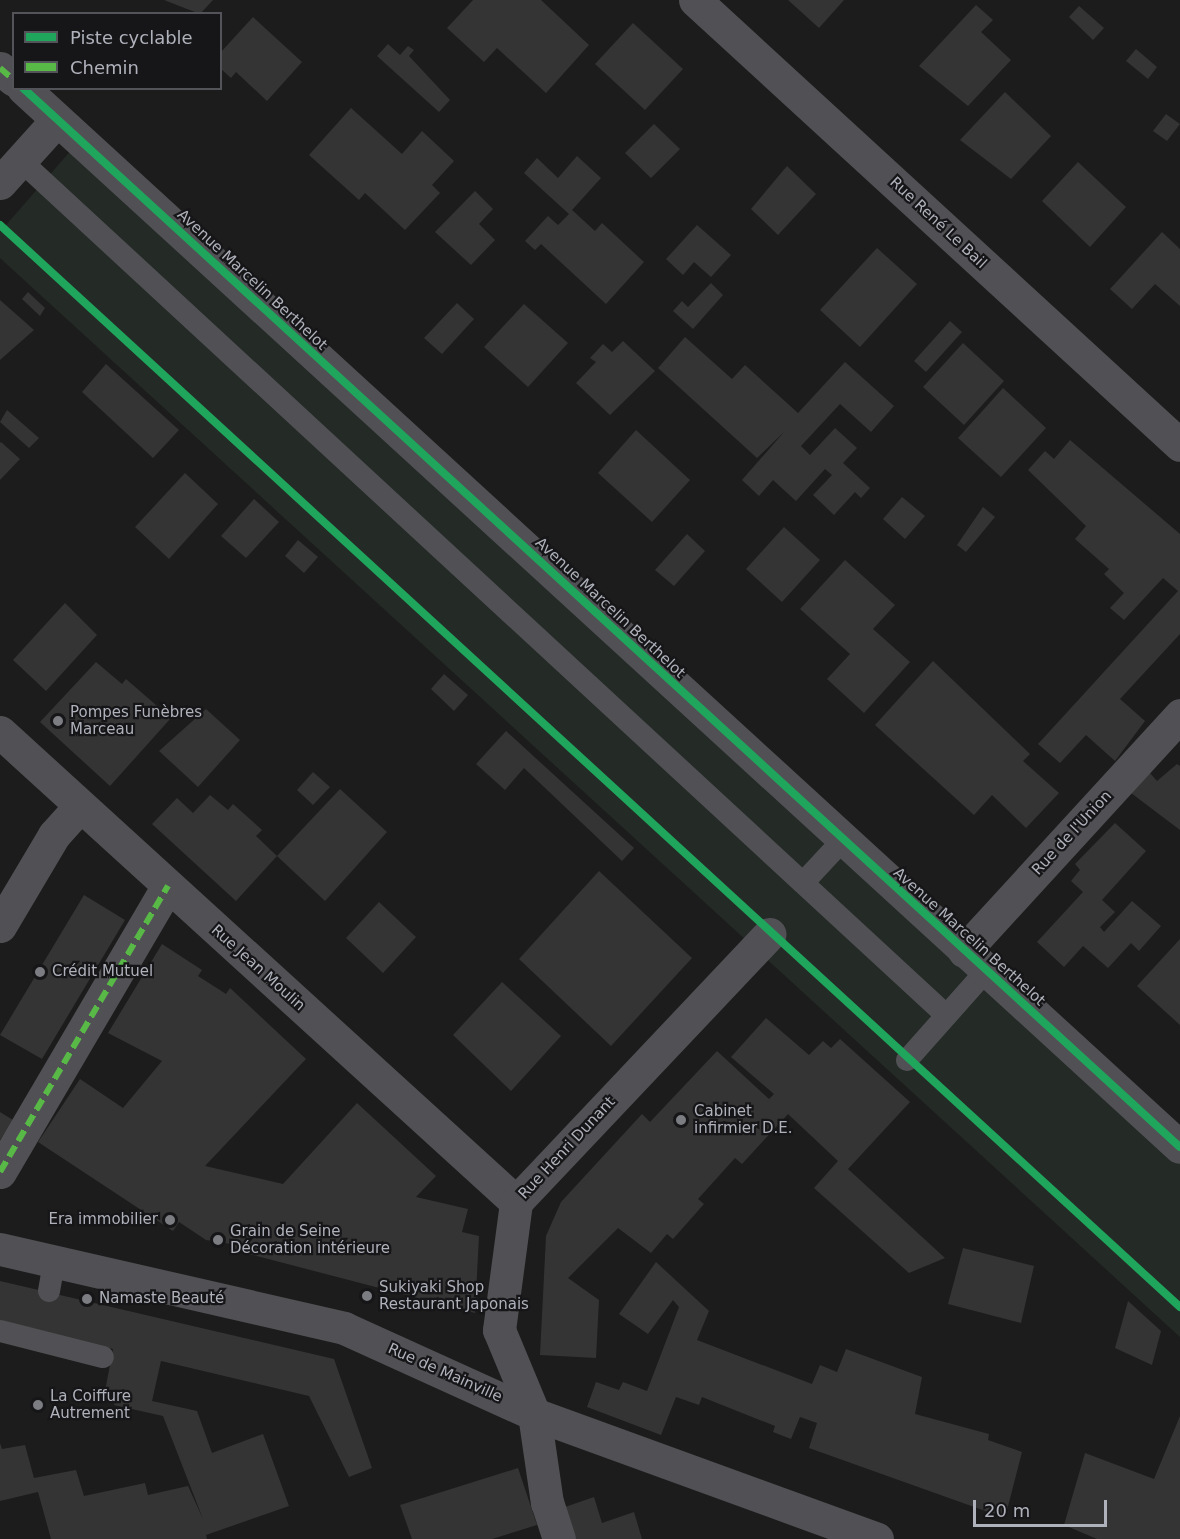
<!DOCTYPE html>
<html>
<head>
<meta charset="utf-8">
<style>
  body { margin:0 }
  #map { position:relative; width:1180px; height:1539px; overflow:hidden; background:#1c1c1c; font-family:"DejaVu Sans",sans-serif }
  div>[style] { position:absolute }
  [style*='--x'] { left:calc(var(--x)*1px); top:calc(var(--y)*1px); width:calc(var(--w)*1px); rotate:calc(var(--a)*1deg) }
  .green>* { inset:0; background:#242b26 }
  .building>* { inset:0; background:#343434 }
  .lane>* { height:22px; margin:-11px; padding:0 11px; transform-origin:11px; border-radius:11px; background:#515155 }
  .street>* { height:33px; margin:-16.5px; padding:0 16.5px; transform-origin:16.5px; border-radius:16.5px; background:#515155 }
  .quiet>* { height:6px; margin-top:-3px; transform-origin:0; background:repeating-linear-gradient(90deg,#58b947 0 12px,transparent 0 18px) }
  .cycleway>* { height:8px; margin:-4px; padding:0 4px; transform-origin:4px; border-radius:4px; background:#20a55d }
  .dots>* { width:16px; height:16px; translate:-50% -50%; box-sizing:border-box; border:3px solid #161618; border-radius:50% }
  span { translate:-50% -50%; white-space:nowrap; text-align:center; line-height:1.15; -webkit-text-stroke:4.5px #161618; paint-order:stroke }
  .street-label { font-size:15px; color:#afb1bb }
  .poi-label { font-size:15px; color:#afb1bb }
  .left { translate:0 -50%; text-align:left }
  .right { translate:-100% -50%; text-align:right }
  .legend { position:absolute; left:12px; top:12px; width:210px; height:78px; box-sizing:border-box; background:#161618; border:2px solid #535459; margin:0; padding:8px 10px; list-style:none; font-size:18px; color:#afb1bb }
  .legend li { display:flex; align-items:center; gap:12px; height:30px }
  .legend b { width:30px; border:2px solid #535459 }
  .scale { position:absolute; left:973px; top:1500px; width:134px; height:27px; box-sizing:border-box; border:3px solid #afb1bb; border-top:0; padding-left:8px; font-size:18px; line-height:21px; white-space:nowrap; color:#afb1bb; -webkit-text-stroke:4px #161618; paint-order:stroke }
</style>
</head>
<body>
<div id="map">
  <div class="green">
    <div style="clip-path:polygon(74px 147px,1180px 1162px,1180px 1337px,0 258px,0 232px)"></div>
  </div>
  <div class="building">
    <div style="clip-path:polygon(164px 0,213px 0,200px 14px)"></div>
    <div style="clip-path:polygon(473px 0,541px 0,589px 45px,546px 93px,497px 48px,484px 62px,447px 28px)"></div>
    <div style="clip-path:polygon(788px 0,844px 0,819px 28px)"></div>
    <div style="clip-path:polygon(976px 5px,993px 20px,981px 32px,1011px 60px,968px 106px,919px 66px)"></div>
    <div style="clip-path:polygon(1079px 6px,1104px 28px,1093px 40px,1069px 17px)"></div>
    <div style="clip-path:polygon(253px 17px,302px 62px,267px 101px,236px 72px,231px 78px,220px 68px,220px 53px)"></div>
    <div style="clip-path:polygon(633px 23px,683px 69px,645px 110px,595px 64px)"></div>
    <div style="clip-path:polygon(388px 44px,400px 55px,408px 46px,414px 50px,409px 56px,450px 100px,439px 112px,377px 56px)"></div>
    <div style="clip-path:polygon(1136px 49px,1157px 67px,1148px 79px,1126px 61px)"></div>
    <div style="clip-path:polygon(1005px 92px,1051px 136px,1011px 179px,960px 140px)"></div>
    <div style="clip-path:polygon(351px 108px,402px 154px,422px 131px,454px 161px,432px 185px,440px 193px,405px 230px,365px 193px,359px 200px,309px 155px)"></div>
    <div style="clip-path:polygon(1166px 114px,1180px 124px,1167px 141px,1153px 131px)"></div>
    <div style="clip-path:polygon(654px 124px,680px 149px,651px 178px,625px 153px)"></div>
    <div style="clip-path:polygon(577px 156px,601px 178px,572px 210px,595px 231px,602px 223px,644px 262px,606px 304px,541px 244px,535px 250px,525px 241px,548px 216px,558px 225px,569px 214px,524px 173px,537px 158px,558px 178px)"></div>
    <div style="clip-path:polygon(1078px 162px,1126px 207px,1090px 247px,1042px 201px)"></div>
    <div style="clip-path:polygon(787px 166px,816px 194px,778px 235px,751px 209px)"></div>
    <div style="clip-path:polygon(475px 191px,493px 209px,479px 224px,495px 240px,471px 265px,435px 232px)"></div>
    <div style="clip-path:polygon(697px 225px,731px 255px,711px 277px,694px 262px,683px 275px,666px 259px)"></div>
    <div style="clip-path:polygon(1162px 232px,1180px 249px,1180px 306px,1155px 284px,1132px 309px,1110px 289px)"></div>
    <div style="clip-path:polygon(877px 248px,917px 284px,860px 347px,820px 310px)"></div>
    <div style="clip-path:polygon(711px 283px,723px 295px,693px 329px,673px 311px,682px 301px,688px 307px)"></div>
    <div style="clip-path:polygon(28px 292px,45px 308px,40px 316px,22px 299px)"></div>
    <div style="clip-path:polygon(0 300px,34px 330px,0 360px)"></div>
    <div style="clip-path:polygon(457px 303px,474px 319px,442px 354px,424px 338px)"></div>
    <div style="clip-path:polygon(524px 304px,568px 343px,528px 387px,484px 347px)"></div>
    <div style="clip-path:polygon(950px 321px,962px 332px,926px 372px,914px 361px)"></div>
    <div style="clip-path:polygon(685px 337px,732px 379px,745px 365px,798px 413px,845px 362px,894px 406px,871px 432px,840px 404px,801px 446px,810px 455px,835px 428px,857px 448px,843px 463px,870px 488px,861px 498px,855px 492px,834px 515px,813px 495px,832px 475px,825px 469px,796px 501px,773px 480px,759px 496px,742px 480px,784px 432px,757px 458px,658px 368px)"></div>
    <div style="clip-path:polygon(623px 341px,655px 371px,610px 415px,576px 383px,596px 362px,590px 358px,603px 344px,612px 352px)"></div>
    <div style="clip-path:polygon(963px 343px,1004px 381px,964px 425px,923px 387px)"></div>
    <div style="clip-path:polygon(106px 364px,179px 430px,153px 458px,82px 392px)"></div>
    <div style="clip-path:polygon(1003px 388px,1046px 428px,1001px 477px,958px 438px)"></div>
    <div style="clip-path:polygon(7px 410px,39px 438px,29px 448px,0 422px)"></div>
    <div style="clip-path:polygon(636px 430px,690px 480px,652px 522px,598px 473px)"></div>
    <div style="clip-path:polygon(1070px 440px,1180px 534px,1180px 634px,1120px 699px,1145px 721px,1115px 761px,1086px 735px,1060px 763px,1038px 744px,1178px 591px,1163px 578px,1124px 620px,1110px 608px,1124px 593px,1104px 574px,1109px 569px,1075px 539px,1086px 526px,1028px 470px,1045px 451px,1054px 459px)"></div>
    <div style="clip-path:polygon(1px 442px,20px 459px,0 480px,0 443px)"></div>
    <div style="clip-path:polygon(185px 473px,218px 504px,169px 559px,135px 527px)"></div>
    <div style="clip-path:polygon(902px 497px,925px 516px,905px 539px,883px 519px)"></div>
    <div style="clip-path:polygon(254px 499px,279px 522px,246px 558px,221px 536px)"></div>
    <div style="clip-path:polygon(983px 507px,995px 517px,966px 552px,957px 545px)"></div>
    <div style="clip-path:polygon(784px 527px,820px 560px,782px 602px,746px 569px)"></div>
    <div style="clip-path:polygon(687px 534px,705px 551px,674px 586px,655px 570px)"></div>
    <div style="clip-path:polygon(298px 540px,318px 557px,304px 573px,285px 556px)"></div>
    <div style="clip-path:polygon(845px 560px,895px 605px,873px 629px,910px 662px,864px 713px,827px 679px,850px 654px,800px 609px)"></div>
    <div style="clip-path:polygon(65px 603px,97px 635px,46px 691px,13px 660px)"></div>
    <div style="clip-path:polygon(933px 661px,1030px 754px,1023px 761px,1059px 793px,1026px 828px,992px 795px,974px 815px,875px 725px)"></div>
    <div style="clip-path:polygon(96px 662px,122px 684px,126px 679px,171px 718px,110px 786px,40px 722px)"></div>
    <div style="clip-path:polygon(444px 674px,468px 695px,454px 711px,431px 689px)"></div>
    <div style="clip-path:polygon(206px 709px,240px 740px,198px 787px,159px 751px)"></div>
    <div style="clip-path:polygon(506px 731px,634px 848px,622px 861px,524px 768px,505px 790px,476px 764px)"></div>
    <div style="clip-path:polygon(1177px 764px,1180px 766px,1180px 830px,1131px 793px,1149px 772px,1157px 781px)"></div>
    <div style="clip-path:polygon(313px 772px,330px 787px,313px 805px,297px 790px)"></div>
    <div style="clip-path:polygon(340px 789px,387px 832px,325px 901px,277px 856px)"></div>
    <div style="clip-path:polygon(210px 795px,228px 810px,233px 804px,262px 830px,256px 836px,277px 856px,236px 901px,152px 824px,177px 798px,193px 813px)"></div>
    <div style="clip-path:polygon(1115px 823px,1146px 851px,1102px 900px,1115px 912px,1100px 927px,1104px 932px,1132px 901px,1161px 926px,1139px 951px,1131px 943px,1108px 968px,1083px 946px,1064px 967px,1037px 942px,1083px 892px,1071px 881px,1080px 870px,1075px 864px)"></div>
    <div style="clip-path:polygon(599px 871px,692px 958px,611px 1046px,519px 959px)"></div>
    <div style="clip-path:polygon(84px 895px,125px 920px,42px 1059px,0 1035px)"></div>
    <div style="clip-path:polygon(379px 902px,416px 937px,383px 973px,346px 938px)"></div>
    <div style="clip-path:polygon(1180px 939px,1180px 1025px,1137px 986px)"></div>
    <div style="clip-path:polygon(162px 944px,202px 970px,198px 976px,226px 994px,230px 988px,306px 1059px,205px 1166px,283px 1184px,357px 1103px,436px 1176px,416px 1197px,468px 1209px,462px 1232px,479px 1236px,475px 1313px,230px 1249px,231px 1244px,206px 1240px,179px 1222px,173px 1231px,38px 1142px,80px 1079px,123px 1108px,162px 1061px,108px 1033px)"></div>
    <div style="clip-path:polygon(502px 982px,561px 1036px,511px 1091px,453px 1035px)"></div>
    <div style="clip-path:polygon(766px 1018px,809px 1055px,823px 1041px,831px 1048px,840px 1039px,910px 1102px,848px 1169px,945px 1258px,909px 1273px,814px 1188px,838px 1161px,788px 1114px,742px 1164px,735px 1158px,698px 1199px,704px 1204px,673px 1239px,667px 1234px,651px 1253px,618px 1228px,568px 1278px,599px 1300px,596px 1358px,540px 1355px,546px 1236px,561px 1202px,642px 1114px,650px 1122px,717px 1051px,769px 1099px,774px 1094px,731px 1057px)"></div>
    <div style="clip-path:polygon(0 1112px,13px 1120px,0 1140px)"></div>
    <div style="clip-path:polygon(963px 1248px,1034px 1266px,1021px 1323px,948px 1304px)"></div>
    <div style="clip-path:polygon(656px 1262px,709px 1311px,697px 1340px,812px 1384px,820px 1365px,837px 1372px,846px 1349px,922px 1377px,915px 1414px,989px 1434px,988px 1440px,1022px 1452px,1005px 1518px,809px 1448px,817px 1423px,800px 1417px,791px 1439px,773px 1432px,775px 1426px,702px 1397px,699px 1405px,676px 1397px,661px 1435px,587px 1407px,596px 1382px,619px 1390px,623px 1382px,647px 1391px,679px 1307px,673px 1300px,648px 1334px,619px 1314px)"></div>
    <div style="clip-path:polygon(0 1281px,334px 1359px,372px 1468px,349px 1477px,309px 1396px,161px 1361px,152px 1401px,197px 1411px,212px 1453px,263px 1434px,289px 1506px,206px 1535px,207px 1539px,51px 1539px,38px 1492px,0 1501px,0 1443px,2px 1449px,25px 1445px,34px 1478px,76px 1470px,84px 1496px,145px 1483px,148px 1495px,188px 1486px,203px 1519px,163px 1416px,114px 1405px,115px 1394px,105px 1391px,113px 1349px,0 1320px)"></div>
    <div style="clip-path:polygon(1128px 1301px,1161px 1331px,1152px 1365px,1115px 1348px)"></div>
    <div style="clip-path:polygon(1180px 1416px,1180px 1539px,1097px 1539px,1064px 1525px,1085px 1453px,1154px 1479px)"></div>
    <div style="clip-path:polygon(518px 1468px,537px 1525px,492px 1539px,412px 1539px,400px 1505px)"></div>
    <div style="clip-path:polygon(594px 1497px,602px 1523px,634px 1512px,642px 1539px,576px 1539px,565px 1507px)"></div>
  </div>
  <div class="lane">
    <div style="--x:20;--y:160;--w:1260;--a:42.72"></div>
    <div style="--x:803;--y:883;--w:59;--a:-47.1"></div>
    <div style="--x:907;--y:1060;--w:119;--a:-48.4"></div>
    <div style="--x:49;--y:1291;--w:29;--a:-80"></div>
    <div style="--x:0;--y:1331;--w:106;--a:14.2"></div>
  </div>
  <div class="street">
    <div style="--x:695;--y:0;--w:658;--a:42.54"></div>
    <div style="--x:0;--y:68;--w:18;--a:41"></div>
    <div style="--x:23;--y:88;--w:1568;--a:42.47"></div>
    <div style="--x:0;--y:183;--w:85;--a:-47.9"></div>
    <div style="--x:0;--y:732;--w:698;--a:42.33"></div>
    <div style="--x:0;--y:926;--w:106;--a:-59.3"></div>
    <div style="--x:54;--y:835;--w:39;--a:-48"></div>
    <div style="--x:964;--y:951;--w:320;--a:-47.5"></div>
    <div style="--x:0;--y:1172;--w:332;--a:-59.6"></div>
    <div style="--x:0;--y:1249;--w:353;--a:12.9"></div>
    <div style="--x:344;--y:1328;--w:209;--a:24.4"></div>
    <div style="--x:534;--y:1414;--w:365;--a:20"></div>
    <div style="--x:559;--y:1539;--w:38;--a:-108"></div>
    <div style="--x:547;--y:1503;--w:90;--a:-98.3"></div>
    <div style="--x:534;--y:1414;--w:91;--a:-112.6"></div>
    <div style="--x:499;--y:1330;--w:129;--a:-82.4"></div>
    <div style="--x:516;--y:1202;--w:369;--a:-46.6"></div>
  </div>
  <div class="quiet">
    <div style="--x:0;--y:68;--w:18;--a:41"></div>
    <div style="--x:0;--y:1172;--w:332;--a:-59.6"></div>
  </div>
  <div class="cycleway">
    <div style="--x:23;--y:88;--w:1568;--a:42.47"></div>
    <div style="--x:0;--y:225;--w:1601;--a:42.52"></div>
  </div>
  <div class="dots">
    <div style="left:58px;top:721px;background:#7c7d83"></div>
    <div style="left:40px;top:972px;background:#7c7d83"></div>
    <div style="left:681px;top:1120px;background:#7c7d83"></div>
    <div style="left:170px;top:1220px;background:#7c7d83"></div>
    <div style="left:218px;top:1240px;background:#7c7d83"></div>
    <div style="left:367px;top:1296px;background:#7c7d83"></div>
    <div style="left:87px;top:1299px;background:#7c7d83"></div>
    <div style="left:38px;top:1405px;background:#7c7d83"></div>
  </div>
  <div class="street-label">
    <span style="left:938px;top:223px;rotate:43deg">Rue René Le Bail</span>
    <span style="left:252px;top:280px;rotate:43deg">Avenue Marcelin Berthelot</span>
    <span style="left:610px;top:608px;rotate:43deg">Avenue Marcelin Berthelot</span>
    <span style="left:1072px;top:833px;rotate:-47deg">Rue de l'Union</span>
    <span style="left:969px;top:937px;rotate:42deg">Avenue Marcelin Berthelot</span>
    <span style="left:258px;top:968px;rotate:42deg">Rue Jean Moulin</span>
    <span style="left:567px;top:1148px;rotate:-47deg">Rue Henri Dunant</span>
    <span style="left:445px;top:1373px;rotate:24deg">Rue de Mainville</span>
  </div>
  <div class="poi-label">
    <span class="left" style="left:70px;top:721px">Pompes Funèbres<br>Marceau</span>
    <span class="left" style="left:52px;top:972px">Crédit Mutuel</span>
    <span class="left" style="left:694px;top:1120px">Cabinet<br>infirmier D.E.</span>
    <span class="right" style="left:158px;top:1220px">Era immobilier</span>
    <span class="left" style="left:230px;top:1240px">Grain de Seine<br>Décoration intérieure</span>
    <span class="left" style="left:379px;top:1296px">Sukiyaki Shop<br>Restaurant Japonais</span>
    <span class="left" style="left:99px;top:1299px">Namaste Beauté</span>
    <span class="left" style="left:50px;top:1405px">La Coiffure<br>Autrement</span>
  </div>
  <ul class="legend">
  <li><b style="height:8px;background:#20a55d"></b>Piste cyclable</li>
  <li><b style="height:8px;background:#58b947"></b>Chemin</li>
  </ul>
  <div class="scale">20 m</div>
</div>
</body>
</html>
